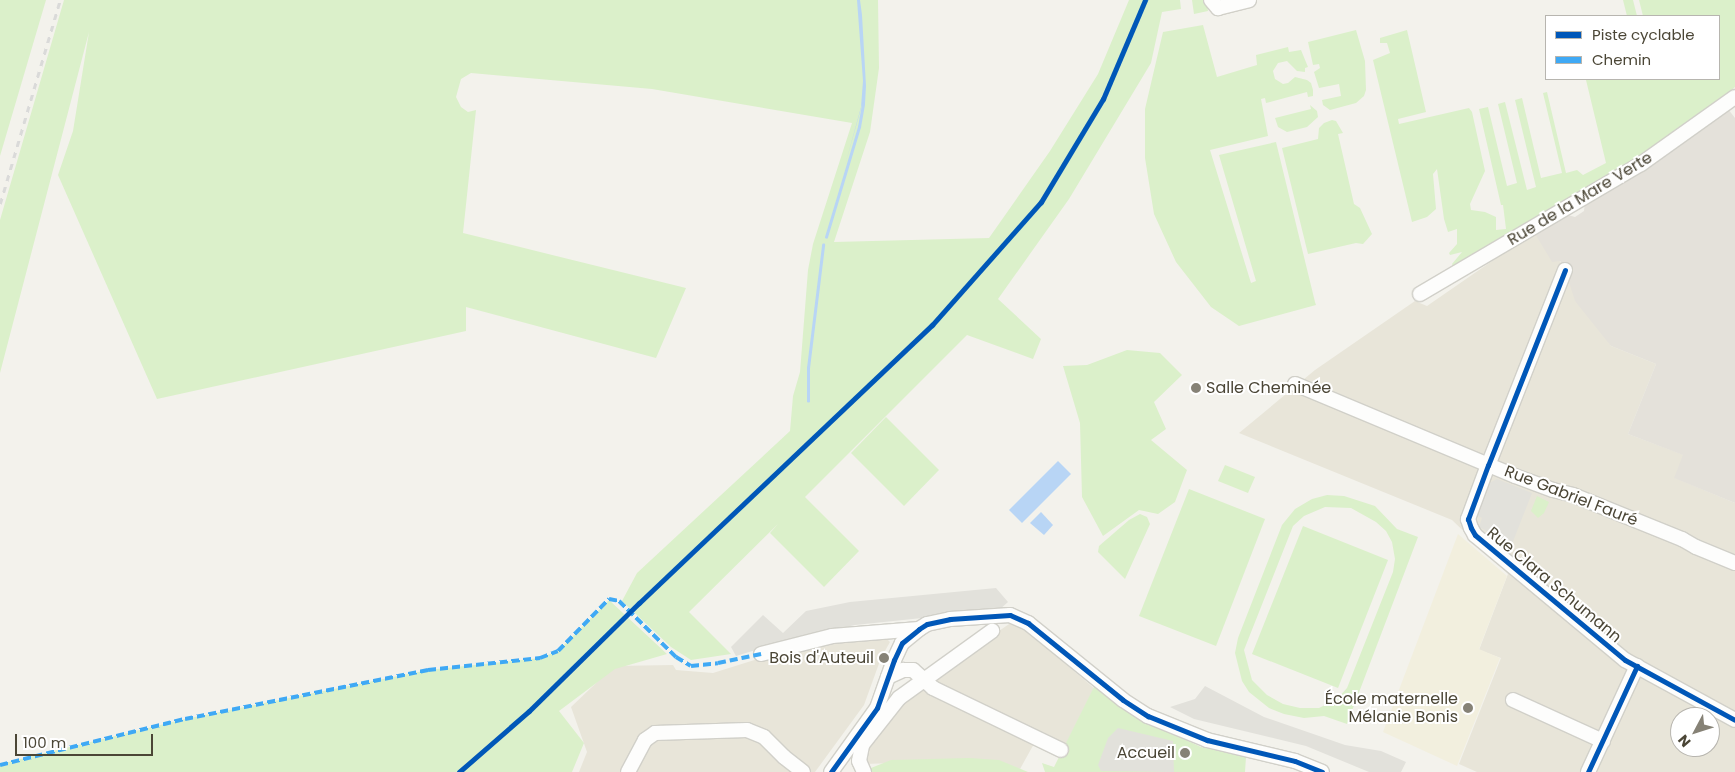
<!DOCTYPE html>
<html>
<head>
<meta charset="utf-8">
<style>
  body { margin:0 }
  #map { position:relative; width:1735px; height:772px; overflow:hidden; background:#f3f2ec; font-family:Poppins,sans-serif }
  div>[style] { position:absolute }
  [style*='--x'] { left:calc(var(--x)*1px); top:calc(var(--y)*1px); width:calc(var(--w)*1px); rotate:calc(var(--a)*1deg) }
  .residential>* { inset:0; background:#e8e5d9 }
  .industrial>* { inset:0; background:#e4e1da }
  .education>* { inset:0; background:#f2efde }
  .green>* { inset:0; background:#dbf0ca }
  .parking>* { inset:0; background:#e2e1db }
  .water>* { inset:0; background:#b8d5f5 }
  .stream>* { height:2.5px; margin:-1.25px; padding:0 1.25px; transform-origin:1.25px; border-radius:1.25px; background:#b8d5f5 }
  .roads { filter:drop-shadow(1px 0 #d1d0c9) drop-shadow(-1px 0 #d1d0c9) drop-shadow(0 1px #d1d0c9) drop-shadow(0 -1px #d1d0c9) }
  .minor>* { height:14px; margin:-7px; padding:0 7px; transform-origin:7px; border-radius:7px; background:#fdfdfc }
  .rail>* { height:2.5px; margin-top:-1.25px; transform-origin:0; background:repeating-linear-gradient(90deg,#dadad9 0 6px,transparent 0 12px) }
  .quiet>* { height:4px; margin-top:-2px; transform-origin:0; background:repeating-linear-gradient(90deg,#3fa9f5 0 8px,transparent 0 12px) }
  .cycleway>* { height:5px; margin:-2.5px; padding:0 2.5px; transform-origin:2.5px; border-radius:2.5px; background:#0057b8 }
  .dots>* { width:14px; height:14px; translate:-50% -50%; box-sizing:border-box; border:2px solid #fff; border-radius:50% }
  span { translate:-50% -50%; white-space:nowrap; text-align:center; line-height:1.15; -webkit-text-stroke:4px #fff; paint-order:stroke }
  .street-label { font-size:16px; color:#4b4636 }
  .poi-label { font-size:16px; color:#4b4636 }
  .left { translate:0 -50%; text-align:left }
  .right { translate:-100% -50%; text-align:right }
  .legend { position:absolute; left:1545px; top:15px; width:175px; height:65px; box-sizing:border-box; background:#fff; border:1px solid #b7b5af; margin:0; padding:6px 9px; list-style:none; font-size:15px; color:#4b4636 }
  .legend li { display:flex; align-items:center; gap:10px; height:25px }
  .legend b { width:25px; border:1px solid #b7b5af }
  .north { position:absolute; left:1670px; top:707px; width:50px; height:50px; box-sizing:border-box; background:#fff; border:1px solid #b7b5af; border-radius:50%; rotate:230deg; font-size:14px; font-weight:700; line-height:20px; text-align:center; color:#4b4636 }
  .north::after { content:''; display:block; margin:auto; width:18px; height:22px; background:#868276; clip-path:polygon(50% 0,100% 100%,50% 72%,0 100%) }
  .scale { position:absolute; left:15px; top:734px; width:138px; height:22px; box-sizing:border-box; border:2px solid #4b4636; border-top:0; padding-left:6px; font-size:15px; line-height:18px; white-space:nowrap; color:#4b4636; -webkit-text-stroke:4px #fff; paint-order:stroke }
</style>
</head>
<body>
<div id="map">
  <div class="residential">
    <div style="clip-path:polygon(evenodd,1534px 232px,1564px 266px,1611px 346px,1656px 364px,1628px 434px,1684px 455px,1675px 478px,1735px 503px,1735px 772px,1477px 772px,1459px 764px,1501px 658px,1479px 650px,1508px 574px,1452px 520px,1239px 433px,1315px 370px,1415px 301px,1427px 306px,1534px 232px,1680px 717px,1710px 717px,1710px 747px,1680px 747px,1680px 717px)"></div>
    <div style="clip-path:polygon(1012px 622px,1027px 631px,1095px 689px,1067px 747px,1040px 733px,1020px 769px,994px 760px,863px 764px,869px 744px,900px 703px,928px 680px)"></div>
    <div style="clip-path:polygon(885px 637px,890px 642px,881px 658px,864px 705px,815px 772px,579px 772px,587px 752px,571px 707px,614px 666px,673px 665px,676px 670px,713px 673px,767px 656px,820px 644px)"></div>
  </div>
  <div class="industrial">
    <div style="clip-path:polygon(1728px 109px,1735px 118px,1735px 503px,1674px 478px,1683px 455px,1628px 434px,1656px 364px,1611px 346px,1575px 301px,1564px 266px,1560px 261px,1552px 262px,1534px 232px,1564px 214px,1575px 217px,1584px 211px,1585px 202px)"></div>
  </div>
  <div class="education">
    <div style="clip-path:polygon(1458px 534px,1507px 576px,1479px 649px,1500px 658px,1457px 766px,1383px 732px)"></div>
  </div>
  <div class="green">
    <div style="clip-path:polygon(0 0,46px 0,0 156px)"></div>
    <div style="clip-path:polygon(64px 0,878px 0,879px 68px,870px 132px,834px 242px,989px 238px,1050px 151px,1098px 74px,1129px 0,1180px 0,1181px 9px,1162px 12px,1151px 63px,1069px 199px,998px 299px,1041px 339px,1033px 359px,967px 335px,805px 497px,859px 551px,824px 587px,770px 533px,778px 524px,689px 612px,731px 654px,691px 660px,671px 647px,622px 601px,637px 573px,790px 431px,793px 396px,800px 372px,808px 270px,813px 244px,852px 123px,652px 89px,471px 73px,461px 79px,456px 97px,461px 107px,468px 112px,476px 110px,463px 233px,686px 288px,656px 358px,466px 307px,466px 331px,157px 399px,58px 175px,73px 131px,89px 32px,0 373px,0 220px)"></div>
    <div style="clip-path:polygon(1192px 0,1206px 0,1208px 11px,1194px 14px)"></div>
    <div style="clip-path:polygon(1623px 0,1633px 0,1637px 16px,1627px 16px)"></div>
    <div style="clip-path:polygon(1639px 0,1735px 0,1735px 87px,1710px 110px,1674px 137px,1454px 269px,1452px 264px,1462px 252px,1450px 255px,1449px 253px,1457px 244px,1457px 229px,1448px 232px,1444px 219px,1437px 169px,1433px 174px,1436px 209px,1427px 217px,1412px 222px,1373px 60px,1390px 53px,1387px 43px,1380px 43px,1380px 38px,1407px 30px,1426px 112px,1398px 119px,1399px 124px,1469px 108px,1472px 112px,1485px 171px,1470px 204px,1471px 210px,1485px 212px,1496px 217px,1496px 230px,1506px 229px,1503px 205px,1501px 205px,1479px 109px,1488px 107px,1507px 186px,1517px 183px,1498px 104px,1505px 102px,1527px 190px,1536px 187px,1515px 100px,1522px 98px,1541px 178px,1562px 173px,1543px 93px,1547px 92px,1566px 173px,1577px 170px,1583px 175px,1606px 163px,1586px 80px,1582px 79px,1719px 79px,1719px 16px,1643px 16px)"></div>
    <div style="clip-path:polygon(1203px 25px,1217px 77px,1257px 65px,1256px 55px,1288px 47px,1289px 52px,1301px 50px,1308px 67px,1305px 68px,1305px 72px,1297px 71px,1287px 61px,1278px 63px,1273px 71px,1275px 79px,1283px 84px,1288px 83px,1295px 77px,1307px 80px,1311px 83px,1313px 90px,1313px 96px,1308px 97px,1307px 92px,1266px 103px,1265px 98px,1261px 99px,1268px 136px,1210px 150px,1251px 283px,1256px 281px,1219px 155px,1276px 142px,1315px 302px,1316px 305px,1239px 326px,1211px 307px,1176px 262px,1154px 214px,1145px 158px,1145px 109px,1163px 32px)"></div>
    <div style="clip-path:polygon(1356px 30px,1365px 61px,1366px 90px,1364px 96px,1356px 103px,1330px 110px,1323px 105px,1322px 100px,1341px 96px,1339px 84px,1319px 88px,1314px 72px,1320px 68px,1319px 64px,1313px 65px,1308px 42px)"></div>
    <div style="clip-path:polygon(1310px 105px,1317px 111px,1318px 117px,1307px 127px,1287px 132px,1278px 127px,1275px 118px,1311px 109px)"></div>
    <div style="clip-path:polygon(1332px 120px,1336px 121px,1343px 133px,1338px 134px,1354px 204px,1360px 208px,1372px 234px,1363px 244px,1356px 243px,1308px 254px,1282px 148px,1318px 139px,1319px 128px,1324px 123px)"></div>
    <div style="clip-path:polygon(1127px 350px,1160px 353px,1182px 375px,1154px 402px,1166px 429px,1151px 440px,1187px 470px,1175px 502px,1158px 514px,1139px 510px,1103px 536px,1082px 497px,1080px 423px,1063px 366px,1087px 365px)"></div>
    <div style="clip-path:polygon(886px 417px,939px 470px,904px 506px,851px 453px)"></div>
    <div style="clip-path:polygon(1225px 465px,1255px 477px,1248px 493px,1218px 481px)"></div>
    <div style="clip-path:polygon(1189px 489px,1265px 519px,1216px 646px,1139px 616px)"></div>
    <div style="clip-path:polygon(evenodd,1327px 495px,1344px 496px,1375px 506px,1397px 529px,1418px 537px,1347px 724px,1324px 716px,1304px 718px,1284px 714px,1269px 708px,1249px 692px,1242px 681px,1235px 653px,1238px 638px,1282px 525px,1295px 509px,1312px 499px,1327px 495px,1325px 507px,1351px 508px,1376px 522px,1386px 531px,1392px 542px,1395px 559px,1393px 572px,1347px 688px,1337px 699px,1319px 708px,1300px 708px,1283px 704px,1267px 695px,1252px 680px,1244px 650px,1293px 526px,1304px 516px,1325px 507px)"></div>
    <div style="clip-path:polygon(1537px 496px,1549px 502px,1544px 513px,1538px 518px,1531px 511px)"></div>
    <div style="clip-path:polygon(1140px 514px,1147px 517px,1150px 524px,1125px 579px,1098px 552px,1099px 546px,1129px 520px)"></div>
    <div style="clip-path:polygon(1303px 526px,1388px 560px,1338px 688px,1252px 654px)"></div>
    <div style="clip-path:polygon(609px 600px,667px 654px,615px 669px,559px 711px,584px 743px,572px 772px,0 772px,0 764px,185px 719px,428px 670px,540px 658px,558px 651px)"></div>
    <div style="clip-path:polygon(1095px 685px,1158px 727px,1201px 747px,1246px 757px,1245px 772px,1045px 772px,1042px 763px,1054px 767px)"></div>
    <div style="clip-path:polygon(969px 758px,999px 760px,1028px 772px,861px 772px,891px 760px)"></div>
  </div>
  <div class="parking">
    <div style="clip-path:polygon(1497px 479px,1532px 493px,1512px 544px,1479px 527px,1482px 518px,1476px 515px,1489px 483px)"></div>
    <div style="clip-path:polygon(996px 588px,1008px 602px,999px 610px,855px 625px,799px 637px,736px 656px,731px 647px,763px 615px,783px 633px,806px 611px,850px 602px)"></div>
    <div style="clip-path:polygon(1205px 686px,1264px 717px,1345px 745px,1381px 751px,1406px 762px,1401px 772px,1369px 772px,1306px 746px,1194px 719px,1170px 707px,1195px 699px)"></div>
    <div style="clip-path:polygon(1118px 728px,1173px 741px,1174px 772px,1101px 771px,1098px 765px,1108px 738px)"></div>
  </div>
  <div class="water">
    <div style="clip-path:polygon(857px 0,860px 0,862px 15px,866px 86px,865px 104px,862px 105px,844px 169px,861px 107px,863px 81px)"></div>
    <div style="clip-path:polygon(1058px 461px,1071px 474px,1022px 523px,1009px 510px)"></div>
    <div style="clip-path:polygon(1041px 512px,1053px 525px,1044px 535px,1030px 523px)"></div>
  </div>
  <div class="stream">
    <div style="--x:826;--y:237;--w:115;--a:-73.3"></div>
    <div style="--x:859;--y:127;--w:23;--a:-80"></div>
    <div style="--x:808;--y:401;--w:33;--a:-90"></div>
    <div style="--x:808;--y:368;--w:124;--a:-83"></div>
  </div>
  <div class="roads">
    <div class="minor">
      <div style="--x:1211;--y:0;--w:11;--a:49"></div>
      <div style="--x:1218;--y:8;--w:32;--a:-14"></div>
      <div style="--x:1565;--y:270;--w:210;--a:111.5"></div>
      <div style="--x:1488;--y:465;--w:58;--a:110.3"></div>
      <div style="--x:1468;--y:519;--w:9;--a:72"></div>
      <div style="--x:1471;--y:528;--w:8;--a:60"></div>
      <div style="--x:1475;--y:535;--w:195;--a:39.8"></div>
      <div style="--x:1625;--y:660;--w:125;--a:28.6"></div>
      <div style="--x:1420;--y:294;--w:256;--a:-30.5"></div>
      <div style="--x:1641;--y:164;--w:115;--a:-35.5"></div>
      <div style="--x:1295;--y:384;--w:238;--a:22.7"></div>
      <div style="--x:1515;--y:476;--w:40;--a:20.2"></div>
      <div style="--x:1553;--y:490;--w:21;--a:14"></div>
      <div style="--x:1573;--y:495;--w:118;--a:22"></div>
      <div style="--x:1682;--y:539;--w:16;--a:30"></div>
      <div style="--x:1696;--y:547;--w:42;--a:22.3"></div>
      <div style="--x:761;--y:654;--w:73;--a:-14.2"></div>
      <div style="--x:832;--y:636;--w:87;--a:-4.6"></div>
      <div style="--x:888;--y:677;--w:17;--a:-25"></div>
      <div style="--x:903;--y:670;--w:10;--a:0"></div>
      <div style="--x:913;--y:670;--w:27;--a:42"></div>
      <div style="--x:933;--y:688;--w:142;--a:25.8"></div>
      <div style="--x:1513;--y:700;--w:99;--a:24.5"></div>
      <div style="--x:628;--y:772;--w:36;--a:-62"></div>
      <div style="--x:645;--y:740;--w:12;--a:-35"></div>
      <div style="--x:655;--y:733;--w:92;--a:-1.9"></div>
      <div style="--x:747;--y:730;--w:18;--a:22"></div>
      <div style="--x:764;--y:737;--w:28;--a:45"></div>
      <div style="--x:784;--y:757;--w:24;--a:38"></div>
      <div style="--x:831;--y:772;--w:79;--a:-54.3"></div>
      <div style="--x:877;--y:708;--w:51;--a:-70.5"></div>
      <div style="--x:894;--y:660;--w:19;--a:-65"></div>
      <div style="--x:902;--y:643;--w:22;--a:-39"></div>
      <div style="--x:919;--y:629;--w:9;--a:-32"></div>
      <div style="--x:927;--y:624;--w:24;--a:-12"></div>
      <div style="--x:950;--y:619;--w:60;--a:-3.8"></div>
      <div style="--x:1010;--y:615;--w:20;--a:24"></div>
      <div style="--x:1028;--y:623;--w:122;--a:39"></div>
      <div style="--x:1123;--y:700;--w:30;--a:33"></div>
      <div style="--x:1148;--y:716;--w:64;--a:22.1"></div>
      <div style="--x:1207;--y:740;--w:90;--a:13.4"></div>
      <div style="--x:1295;--y:761;--w:29;--a:22"></div>
      <div style="--x:864;--y:772;--w:12;--a:-114"></div>
      <div style="--x:859;--y:761;--w:16;--a:-79"></div>
      <div style="--x:862;--y:745;--w:60;--a:-51.8"></div>
      <div style="--x:899;--y:698;--w:115;--a:-35.8"></div>
      <div style="--x:1588;--y:772;--w:117;--a:-65.2"></div>
    </div>
  </div>
  <div class="rail">
    <div style="--x:0;--y:204;--w:213;--a:-73.6"></div>
  </div>
  <div class="quiet">
    <div style="--x:0;--y:765;--w:191;--a:-14"></div>
    <div style="--x:185;--y:719;--w:248;--a:-11.4"></div>
    <div style="--x:428;--y:670;--w:113;--a:-6.1"></div>
    <div style="--x:540;--y:658;--w:19;--a:-21"></div>
    <div style="--x:558;--y:651;--w:73;--a:-45.6"></div>
    <div style="--x:609;--y:599;--w:10;--a:11"></div>
    <div style="--x:619;--y:601;--w:80;--a:44.5"></div>
    <div style="--x:676;--y:657;--w:17;--a:31"></div>
    <div style="--x:691;--y:666;--w:27;--a:-6"></div>
    <div style="--x:718;--y:663;--w:44;--a:-11.8"></div>
  </div>
  <div class="cycleway">
    <div style="--x:1565;--y:270;--w:210;--a:111.5"></div>
    <div style="--x:1488;--y:465;--w:58;--a:110.3"></div>
    <div style="--x:1468;--y:519;--w:9;--a:72"></div>
    <div style="--x:1471;--y:528;--w:8;--a:60"></div>
    <div style="--x:1475;--y:535;--w:195;--a:39.8"></div>
    <div style="--x:1625;--y:660;--w:125;--a:28.6"></div>
    <div style="--x:459;--y:772;--w:93;--a:-41.1"></div>
    <div style="--x:529;--y:711;--w:154;--a:-44.5"></div>
    <div style="--x:639;--y:603;--w:404;--a:-43.5"></div>
    <div style="--x:932;--y:325;--w:164;--a:-48.5"></div>
    <div style="--x:1041;--y:202;--w:120;--a:-59"></div>
    <div style="--x:1103;--y:99;--w:108;--a:-67"></div>
    <div style="--x:831;--y:772;--w:79;--a:-54.3"></div>
    <div style="--x:877;--y:708;--w:51;--a:-70.5"></div>
    <div style="--x:894;--y:660;--w:19;--a:-65"></div>
    <div style="--x:902;--y:643;--w:22;--a:-39"></div>
    <div style="--x:919;--y:629;--w:9;--a:-32"></div>
    <div style="--x:927;--y:624;--w:24;--a:-12"></div>
    <div style="--x:950;--y:619;--w:60;--a:-3.8"></div>
    <div style="--x:1010;--y:615;--w:20;--a:24"></div>
    <div style="--x:1028;--y:623;--w:122;--a:39"></div>
    <div style="--x:1123;--y:700;--w:30;--a:33"></div>
    <div style="--x:1148;--y:716;--w:64;--a:22.1"></div>
    <div style="--x:1207;--y:740;--w:90;--a:13.4"></div>
    <div style="--x:1295;--y:761;--w:29;--a:22"></div>
    <div style="--x:1588;--y:772;--w:117;--a:-65.2"></div>
  </div>
  <div class="dots">
    <div style="left:1196px;top:388px;background:#868276"></div>
    <div style="left:884px;top:658px;background:#868276"></div>
    <div style="left:1468px;top:708px;background:#868276"></div>
    <div style="left:1185px;top:753px;background:#868276"></div>
  </div>
  <div class="street-label">
    <span style="left:1580px;top:199px;rotate:-31deg">Rue de la Mare Verte</span>
    <span style="left:1571px;top:496px;rotate:21deg">Rue Gabriel Fauré</span>
    <span style="left:1554px;top:585px;rotate:40deg">Rue Clara Schumann</span>
  </div>
  <div class="poi-label">
    <span class="left" style="left:1206px;top:388px">Salle Cheminée</span>
    <span class="right" style="left:874px;top:658px">Bois d'Auteuil</span>
    <span class="right" style="left:1458px;top:708px">École maternelle<br>Mélanie Bonis</span>
    <span class="right" style="left:1175px;top:753px">Accueil</span>
  </div>
  <ul class="legend">
  <li><b style="height:6px;background:#0057b8"></b>Piste cyclable</li>
  <li><b style="height:6px;background:#3fa9f5"></b>Chemin</li>
  </ul>
  <div class="north">N</div>
  <div class="scale">100 m</div>
</div>
</body>
</html>
